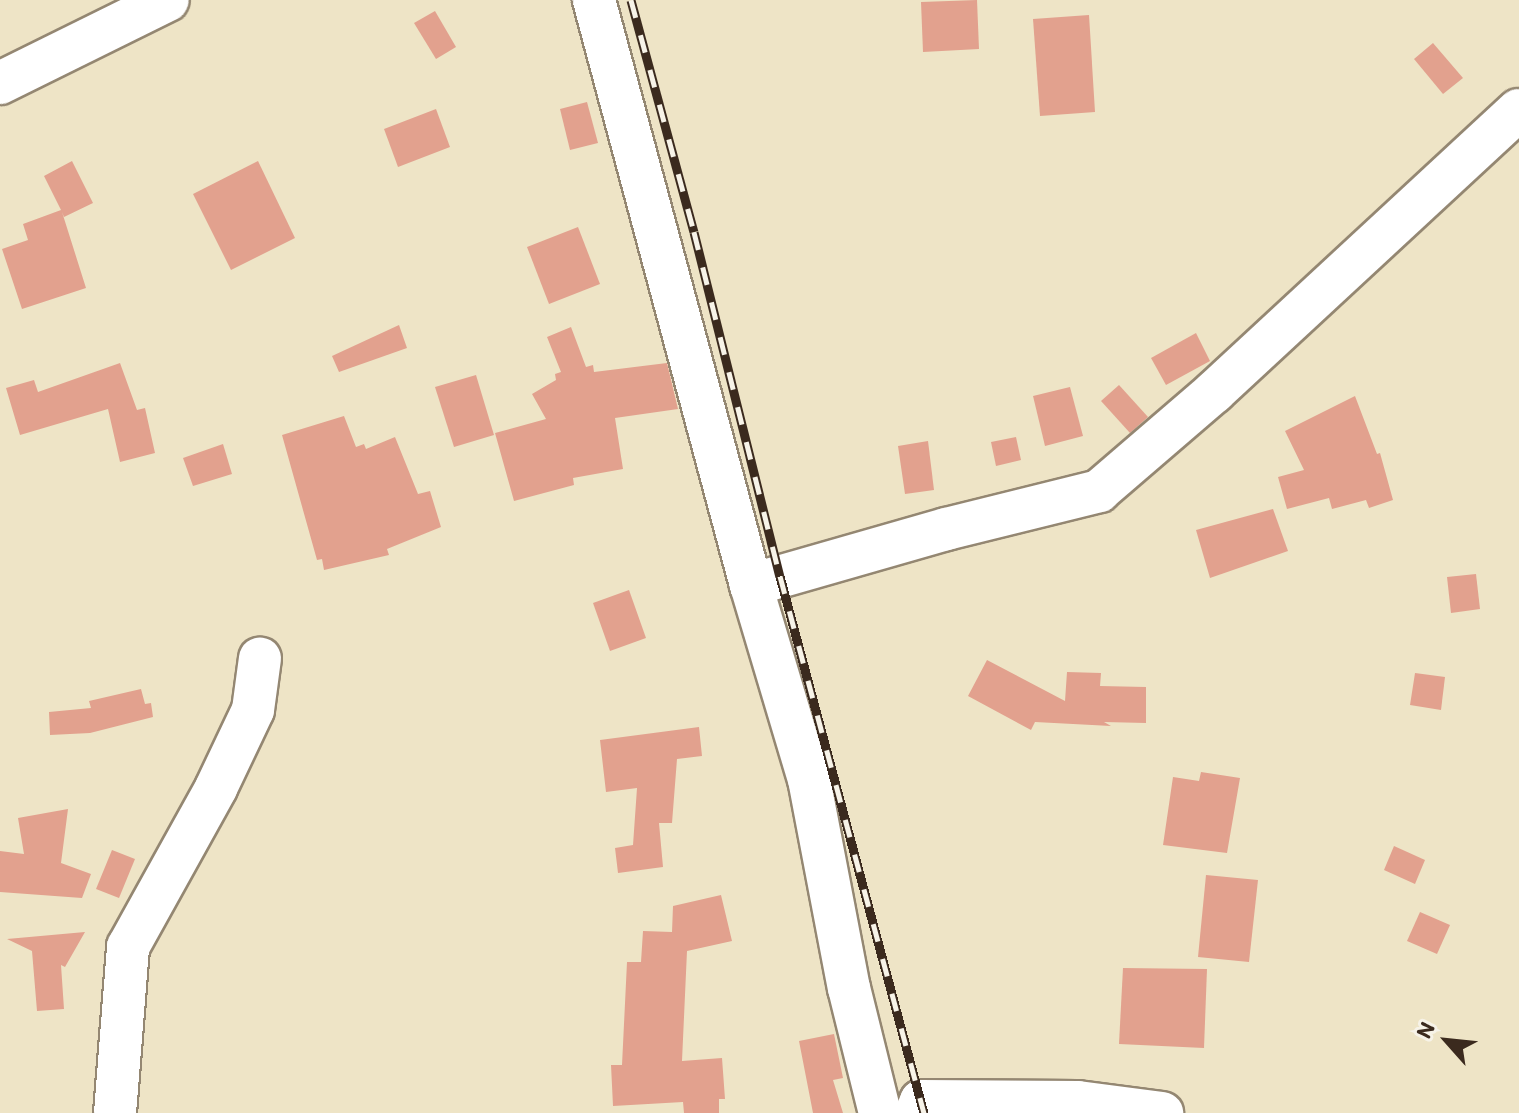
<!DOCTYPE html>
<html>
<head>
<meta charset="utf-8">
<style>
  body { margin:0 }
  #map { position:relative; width:1519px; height:1113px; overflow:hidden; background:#eee4c6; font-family:Itim,sans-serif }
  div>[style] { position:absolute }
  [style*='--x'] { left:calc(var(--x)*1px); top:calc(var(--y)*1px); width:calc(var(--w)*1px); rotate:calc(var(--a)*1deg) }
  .building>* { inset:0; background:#e2a18e }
  .roads { filter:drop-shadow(2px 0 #948772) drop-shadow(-2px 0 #948772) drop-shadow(0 2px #948772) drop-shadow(0 -2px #948772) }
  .minor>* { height:42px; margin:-21px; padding:0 21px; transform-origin:21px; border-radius:21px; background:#fff }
  .rail>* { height:9px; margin-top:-4.5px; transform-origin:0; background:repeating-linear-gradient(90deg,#f7f3e8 0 18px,#3b2a1e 0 36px); box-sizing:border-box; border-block:2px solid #3b2a1e }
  span { translate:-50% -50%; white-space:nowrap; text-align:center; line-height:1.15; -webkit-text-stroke:6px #f7f3e8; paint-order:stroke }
  .north { position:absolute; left:1407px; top:1001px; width:80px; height:80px; -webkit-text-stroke:6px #f7f3e8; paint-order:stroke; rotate:297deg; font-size:22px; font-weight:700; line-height:32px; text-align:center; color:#3b2a1e }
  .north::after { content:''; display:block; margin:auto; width:28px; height:36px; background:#3b2a1e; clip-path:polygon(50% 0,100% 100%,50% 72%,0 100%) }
</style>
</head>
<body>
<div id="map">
  <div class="building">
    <div style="clip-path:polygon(977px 0,979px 49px,923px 52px,921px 2px)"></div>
    <div style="clip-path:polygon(435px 11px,456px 47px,436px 59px,414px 23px)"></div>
    <div style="clip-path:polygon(1089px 15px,1095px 112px,1040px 116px,1033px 19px)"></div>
    <div style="clip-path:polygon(1433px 43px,1463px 78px,1443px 94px,1414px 59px)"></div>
    <div style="clip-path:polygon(587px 102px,598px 143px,570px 150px,560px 109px)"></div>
    <div style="clip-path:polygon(436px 109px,450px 147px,398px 167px,384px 129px)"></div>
    <div style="clip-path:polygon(72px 161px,93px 203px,64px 217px,62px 212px,86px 288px,22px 309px,2px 249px,28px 240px,23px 224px,61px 210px,44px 176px)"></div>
    <div style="clip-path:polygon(258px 161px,295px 238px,231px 270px,193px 194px)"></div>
    <div style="clip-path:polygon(578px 227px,600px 284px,549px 304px,527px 247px)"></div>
    <div style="clip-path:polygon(399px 325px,407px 348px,339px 372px,332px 356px)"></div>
    <div style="clip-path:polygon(571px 327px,586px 367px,593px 365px,594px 372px,667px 363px,678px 409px,615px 418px,623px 469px,573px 478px,574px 485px,514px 501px,495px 433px,546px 419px,532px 394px,556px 380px,555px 374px,561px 372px,547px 337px)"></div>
    <div style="clip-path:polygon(1196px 333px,1210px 361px,1166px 385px,1151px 358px)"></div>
    <div style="clip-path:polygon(120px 363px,137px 410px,145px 408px,155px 453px,120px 462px,108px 409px,20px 435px,6px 388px,34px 380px,38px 392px)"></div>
    <div style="clip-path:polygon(476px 375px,494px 435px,454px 447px,435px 387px)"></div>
    <div style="clip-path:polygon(1119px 385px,1148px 417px,1130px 433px,1101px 401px)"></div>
    <div style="clip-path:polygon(1070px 387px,1083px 436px,1045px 446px,1033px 396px)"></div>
    <div style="clip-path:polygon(1355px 396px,1377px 454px,1380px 453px,1393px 500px,1369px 508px,1366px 500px,1332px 509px,1329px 498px,1287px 509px,1278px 477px,1304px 470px,1285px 431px)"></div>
    <div style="clip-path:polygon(344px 416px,356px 447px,364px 444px,366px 449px,395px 437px,418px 494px,430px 491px,441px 527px,387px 549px,389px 555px,324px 570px,322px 559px,317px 560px,282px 435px)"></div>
    <div style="clip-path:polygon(1016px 437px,1021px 460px,996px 466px,991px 442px)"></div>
    <div style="clip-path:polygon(928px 441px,934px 490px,905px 494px,898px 446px)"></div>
    <div style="clip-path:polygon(223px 444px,232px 474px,193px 486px,183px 458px)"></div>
    <div style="clip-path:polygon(1273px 509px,1288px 551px,1210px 578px,1196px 530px)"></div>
    <div style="clip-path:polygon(1476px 574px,1480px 609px,1451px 613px,1447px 577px)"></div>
    <div style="clip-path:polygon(629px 590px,646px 638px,610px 651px,593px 603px)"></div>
    <div style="clip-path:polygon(987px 660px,1065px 701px,1067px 672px,1101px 673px,1100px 686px,1146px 687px,1146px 723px,1104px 722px,1111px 726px,1035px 722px,1031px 730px,968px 696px)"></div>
    <div style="clip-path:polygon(1415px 673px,1445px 677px,1441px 710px,1410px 705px)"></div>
    <div style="clip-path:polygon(141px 689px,145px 704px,151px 703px,153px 717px,90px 733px,50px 735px,49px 712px,91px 708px,89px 701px)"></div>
    <div style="clip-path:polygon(699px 727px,702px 756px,677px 759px,672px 823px,659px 823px,663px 867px,618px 873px,615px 848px,633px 845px,637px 788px,606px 792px,600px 740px)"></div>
    <div style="clip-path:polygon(1201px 772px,1240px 778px,1227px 853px,1163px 845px,1173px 777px,1199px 781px)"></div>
    <div style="clip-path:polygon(68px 809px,61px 863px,91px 874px,82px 898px,0 892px,0 851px,24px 854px,18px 818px)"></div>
    <div style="clip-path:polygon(1394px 846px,1425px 860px,1415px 884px,1384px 870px)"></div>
    <div style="clip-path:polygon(112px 850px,135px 859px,119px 898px,96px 889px)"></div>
    <div style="clip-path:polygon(1206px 875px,1258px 880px,1249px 962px,1198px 957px)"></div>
    <div style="clip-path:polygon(721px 895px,732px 941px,687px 951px,682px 1061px,722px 1058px,725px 1099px,719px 1099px,719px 1113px,684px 1113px,683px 1102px,613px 1106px,611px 1065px,622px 1065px,627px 962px,641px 962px,643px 931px,672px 932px,673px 906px)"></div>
    <div style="clip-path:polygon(1420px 912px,1450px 925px,1437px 954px,1407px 941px)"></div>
    <div style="clip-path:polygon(85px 932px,65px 967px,61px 965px,64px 1009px,37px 1011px,32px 951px,7px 939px)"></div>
    <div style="clip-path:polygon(1123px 968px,1207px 969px,1204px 1048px,1119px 1044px)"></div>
    <div style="clip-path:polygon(834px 1034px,843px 1078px,833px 1080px,843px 1113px,813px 1113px,799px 1041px)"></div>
  </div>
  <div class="roads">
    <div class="minor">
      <div style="--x:594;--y:0;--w:606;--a:74.98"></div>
      <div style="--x:751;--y:585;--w:202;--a:73.4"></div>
      <div style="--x:809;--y:779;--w:213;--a:79.2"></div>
      <div style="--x:849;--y:988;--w:129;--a:76.1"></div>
      <div style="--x:0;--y:83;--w:187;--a:-26.3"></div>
      <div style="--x:751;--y:585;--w:203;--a:-16"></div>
      <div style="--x:946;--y:529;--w:158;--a:-13.9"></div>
      <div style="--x:1099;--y:491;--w:152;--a:-40.7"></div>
      <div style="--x:1214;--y:392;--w:415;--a:-42.8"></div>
      <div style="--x:115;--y:1113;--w:167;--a:-85.5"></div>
      <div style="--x:128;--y:947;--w:182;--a:-61"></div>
      <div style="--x:216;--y:788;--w:86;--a:-64.6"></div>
      <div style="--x:253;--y:710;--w:52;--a:-82.3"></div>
      <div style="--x:916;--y:1113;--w:13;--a:-67"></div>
      <div style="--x:921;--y:1101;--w:157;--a:0.4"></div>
      <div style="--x:1078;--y:1102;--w:85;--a:7.5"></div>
    </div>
  </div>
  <div class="rail">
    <div style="--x:631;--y:0;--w:240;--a:74.8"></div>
    <div style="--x:694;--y:232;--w:355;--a:76"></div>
    <div style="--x:780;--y:576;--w:556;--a:74.99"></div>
  </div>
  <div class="north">N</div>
</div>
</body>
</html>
